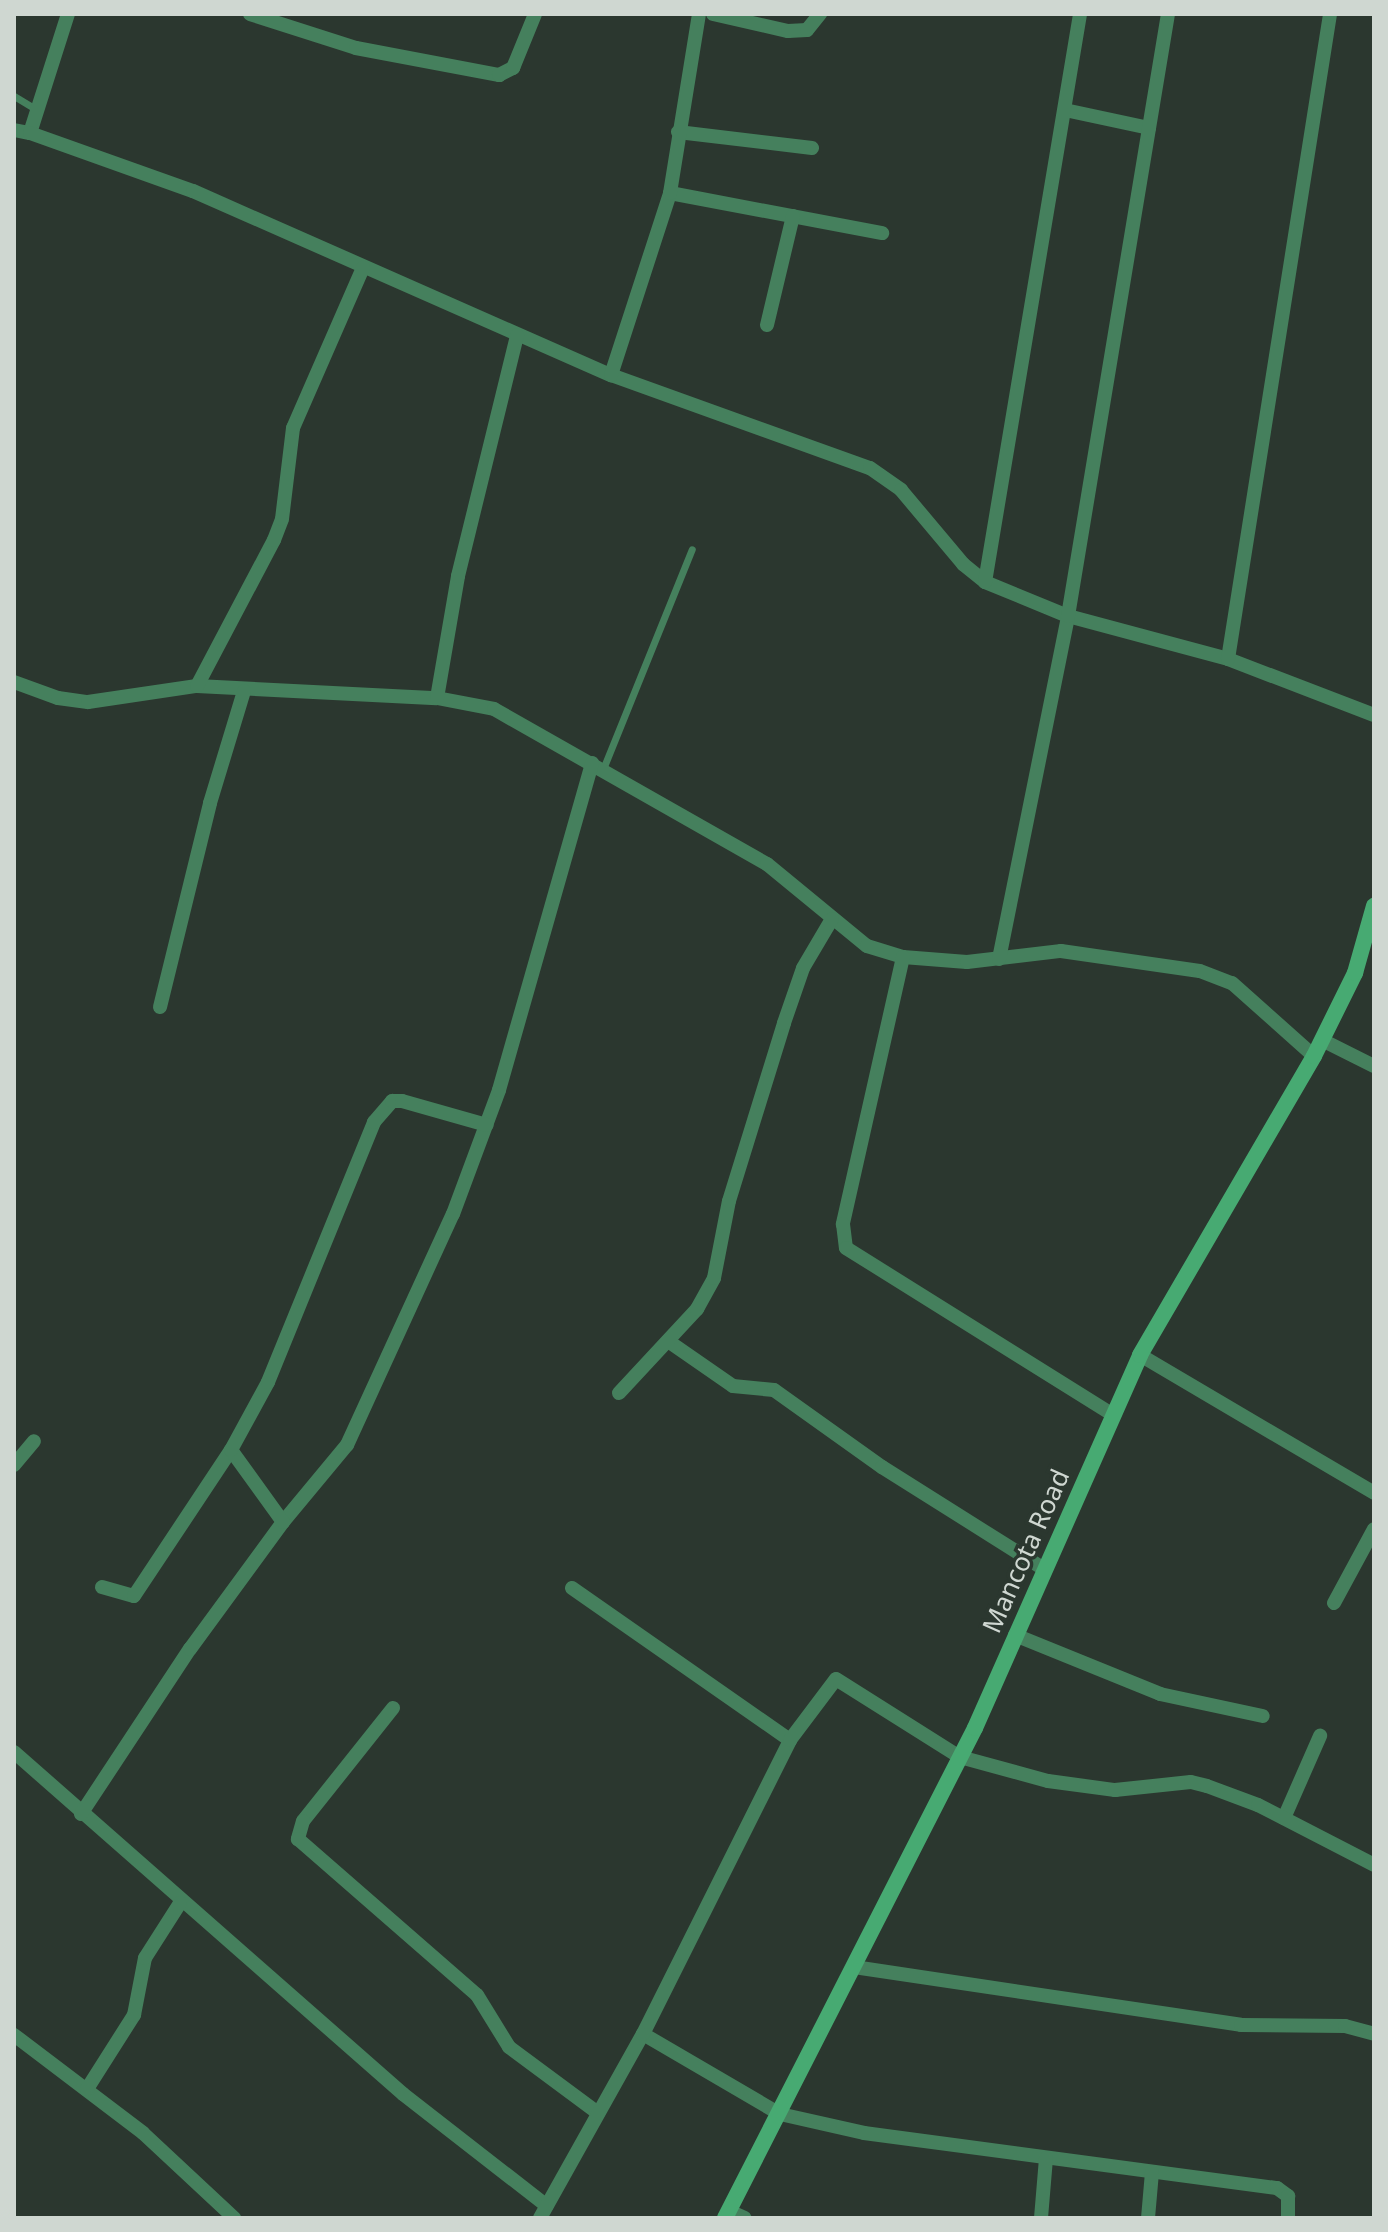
<!DOCTYPE html>
<html>
<head>
<meta charset="utf-8">
<style>
  body { margin:0 }
  #map { position:relative; width:1388px; height:2232px; overflow:hidden; background:#2b372f; font-family:"Noto Sans",sans-serif }
  div>[style] { position:absolute }
  [style*='--x'] { left:calc(var(--x)*1px); top:calc(var(--y)*1px); width:calc(var(--w)*1px); rotate:calc(var(--a)*1deg) }
  .lane>* { height:7px; margin:-3.5px; padding:0 3.5px; transform-origin:3.5px; border-radius:3.5px; background:#45805d }
  .street>* { height:14px; margin:-7px; padding:0 7px; transform-origin:7px; border-radius:7px; background:#45805d }
  .secondary>* { height:16px; margin:-8px; padding:0 8px; transform-origin:8px; border-radius:8px; background:#47aa72 }
  span { translate:-50% -50%; white-space:nowrap; text-align:center; line-height:1.15; -webkit-text-stroke:7px #2b372f; paint-order:stroke }
  .street-label { font-size:26px; color:#cfd7d1 }
  .frame { position:absolute; inset:0; border:16px solid #cfd7d1; pointer-events:none }
</style>
</head>
<body>
<div id="map">
  <div class="lane">
    <div style="--x:14;--y:96;--w:27;--a:31"></div>
    <div style="--x:603;--y:769;--w:237;--a:-68"></div>
  </div>
  <div class="street">
    <div style="--x:250;--y:14;--w:111;--a:17.8"></div>
    <div style="--x:356;--y:48;--w:146;--a:10.7"></div>
    <div style="--x:499;--y:75;--w:16;--a:-27"></div>
    <div style="--x:513;--y:68;--w:58;--a:-67.8"></div>
    <div style="--x:713;--y:14;--w:77;--a:12.8"></div>
    <div style="--x:788;--y:31;--w:19;--a:-3"></div>
    <div style="--x:807;--y:30;--w:21;--a:-51"></div>
    <div style="--x:1065;--y:110;--w:86;--a:12.1"></div>
    <div style="--x:14;--y:130;--w:16;--a:11"></div>
    <div style="--x:30;--y:133;--w:125;--a:-72.3"></div>
    <div style="--x:678;--y:132;--w:135;--a:6.8"></div>
    <div style="--x:30;--y:133;--w:173;--a:19.6"></div>
    <div style="--x:193;--y:191;--w:457;--a:23.8"></div>
    <div style="--x:611;--y:375;--w:275;--a:19.8"></div>
    <div style="--x:870;--y:468;--w:38;--a:35"></div>
    <div style="--x:901;--y:490;--w:97;--a:50"></div>
    <div style="--x:963;--y:564;--w:28;--a:39"></div>
    <div style="--x:985;--y:582;--w:90;--a:22.3"></div>
    <div style="--x:1068;--y:616;--w:166;--a:15"></div>
    <div style="--x:1228;--y:659;--w:156;--a:21"></div>
    <div style="--x:670;--y:193;--w:216;--a:10.7"></div>
    <div style="--x:767;--y:325;--w:112;--a:-76.6"></div>
    <div style="--x:611;--y:375;--w:191;--a:-72"></div>
    <div style="--x:670;--y:193;--w:181;--a:-80.8"></div>
    <div style="--x:985;--y:582;--w:576;--a:-80.5"></div>
    <div style="--x:1228;--y:659;--w:653;--a:-81.01"></div>
    <div style="--x:14;--y:682;--w:47;--a:20"></div>
    <div style="--x:58;--y:698;--w:30;--a:8"></div>
    <div style="--x:88;--y:702;--w:110;--a:-8.4"></div>
    <div style="--x:197;--y:686;--w:240;--a:2.9"></div>
    <div style="--x:437;--y:698;--w:58;--a:10.9"></div>
    <div style="--x:494;--y:709;--w:314;--a:29.6"></div>
    <div style="--x:767;--y:864;--w:129;--a:39.4"></div>
    <div style="--x:867;--y:946;--w:38;--a:17"></div>
    <div style="--x:903;--y:957;--w:64;--a:4.5"></div>
    <div style="--x:967;--y:962;--w:95;--a:-6.7"></div>
    <div style="--x:1061;--y:951;--w:140;--a:8.2"></div>
    <div style="--x:1200;--y:971;--w:34;--a:21"></div>
    <div style="--x:1232;--y:983;--w:110;--a:41.7"></div>
    <div style="--x:197;--y:686;--w:165;--a:-62.2"></div>
    <div style="--x:274;--y:540;--w:22;--a:-69"></div>
    <div style="--x:282;--y:519;--w:92;--a:-83.1"></div>
    <div style="--x:293;--y:428;--w:175;--a:-66.4"></div>
    <div style="--x:437;--y:698;--w:124;--a:-80.2"></div>
    <div style="--x:458;--y:576;--w:248;--a:-76.2"></div>
    <div style="--x:903;--y:957;--w:274;--a:102.7"></div>
    <div style="--x:843;--y:1224;--w:24;--a:83"></div>
    <div style="--x:846;--y:1248;--w:314;--a:32"></div>
    <div style="--x:999;--y:959;--w:350;--a:-78.6"></div>
    <div style="--x:1068;--y:616;--w:610;--a:-80.57"></div>
    <div style="--x:160;--y:1007;--w:210;--a:-76.2"></div>
    <div style="--x:210;--y:803;--w:117;--a:-73.1"></div>
    <div style="--x:1322;--y:1040;--w:58;--a:26.6"></div>
    <div style="--x:668;--y:1341;--w:79;--a:34.7"></div>
    <div style="--x:733;--y:1386;--w:41;--a:5.6"></div>
    <div style="--x:774;--y:1390;--w:133;--a:35.5"></div>
    <div style="--x:882;--y:1467;--w:191;--a:32.2"></div>
    <div style="--x:1140;--y:1355;--w:272;--a:30.5"></div>
    <div style="--x:619;--y:1393;--w:115;--a:-47.1"></div>
    <div style="--x:697;--y:1309;--w:35;--a:-61"></div>
    <div style="--x:714;--y:1278;--w:78;--a:-79"></div>
    <div style="--x:729;--y:1201;--w:186;--a:-72.8"></div>
    <div style="--x:784;--y:1023;--w:58;--a:-70.9"></div>
    <div style="--x:803;--y:968;--w:57;--a:-59.4"></div>
    <div style="--x:14;--y:1465;--w:31;--a:-50"></div>
    <div style="--x:283;--y:1522;--w:100;--a:-50.3"></div>
    <div style="--x:347;--y:1445;--w:254;--a:-65.4"></div>
    <div style="--x:453;--y:1214;--w:132;--a:-69.6"></div>
    <div style="--x:499;--y:1090;--w:340;--a:-74.1"></div>
    <div style="--x:102;--y:1587;--w:33;--a:16"></div>
    <div style="--x:134;--y:1596;--w:175;--a:-56.4"></div>
    <div style="--x:572;--y:1588;--w:266;--a:34.9"></div>
    <div style="--x:1334;--y:1603;--w:84;--a:-61.6"></div>
    <div style="--x:1015;--y:1635;--w:157;--a:22.1"></div>
    <div style="--x:1160;--y:1694;--w:105;--a:12.1"></div>
    <div style="--x:393;--y:1708;--w:144;--a:128.5"></div>
    <div style="--x:303;--y:1821;--w:19;--a:106"></div>
    <div style="--x:298;--y:1839;--w:237;--a:41.1"></div>
    <div style="--x:477;--y:1995;--w:61;--a:58.4"></div>
    <div style="--x:509;--y:2047;--w:111;--a:36.6"></div>
    <div style="--x:14;--y:1752;--w:518;--a:41.32"></div>
    <div style="--x:403;--y:2094;--w:182;--a:37.9"></div>
    <div style="--x:81;--y:1814;--w:198;--a:-56.6"></div>
    <div style="--x:190;--y:1649;--w:157;--a:-53.8"></div>
    <div style="--x:283;--y:1522;--w:89;--a:-125.8"></div>
    <div style="--x:231;--y:1450;--w:77;--a:-61.4"></div>
    <div style="--x:268;--y:1382;--w:281;--a:-67.8"></div>
    <div style="--x:374;--y:1122;--w:28;--a:-49"></div>
    <div style="--x:392;--y:1101;--w:10;--a:0"></div>
    <div style="--x:402;--y:1101;--w:88;--a:15.8"></div>
    <div style="--x:1284;--y:1818;--w:90;--a:-66.3"></div>
    <div style="--x:854;--y:1967;--w:391;--a:8.5"></div>
    <div style="--x:1241;--y:2025;--w:104;--a:0.6"></div>
    <div style="--x:1345;--y:2026;--w:30;--a:15"></div>
    <div style="--x:643;--y:2034;--w:159;--a:30.3"></div>
    <div style="--x:780;--y:2114;--w:86;--a:12.7"></div>
    <div style="--x:864;--y:2133;--w:417;--a:7.6"></div>
    <div style="--x:1277;--y:2188;--w:14;--a:36"></div>
    <div style="--x:1288;--y:2196;--w:22;--a:90"></div>
    <div style="--x:14;--y:2035;--w:162;--a:37.2"></div>
    <div style="--x:143;--y:2133;--w:125;--a:43"></div>
    <div style="--x:87;--y:2089;--w:88;--a:-57.6"></div>
    <div style="--x:134;--y:2015;--w:58;--a:-79.1"></div>
    <div style="--x:145;--y:1958;--w:65;--a:-57.5"></div>
    <div style="--x:729;--y:2211;--w:17;--a:24"></div>
    <div style="--x:540;--y:2218;--w:211;--a:-60.8"></div>
    <div style="--x:643;--y:2034;--w:329;--a:-63.4"></div>
    <div style="--x:790;--y:1740;--w:76;--a:-53"></div>
    <div style="--x:836;--y:1679;--w:146;--a:32.2"></div>
    <div style="--x:960;--y:1757;--w:91;--a:15.3"></div>
    <div style="--x:1048;--y:1781;--w:68;--a:7.7"></div>
    <div style="--x:1115;--y:1790;--w:76;--a:-6"></div>
    <div style="--x:1191;--y:1782;--w:16;--a:14"></div>
    <div style="--x:1207;--y:1786;--w:54;--a:20.4"></div>
    <div style="--x:1258;--y:1805;--w:131;--a:27.3"></div>
    <div style="--x:1041;--y:2218;--w:60;--a:-85.2"></div>
    <div style="--x:1148;--y:2218;--w:46;--a:-85"></div>
  </div>
  <div class="secondary">
    <div style="--x:725;--y:2218;--w:550;--a:-62.97"></div>
    <div style="--x:975;--y:1728;--w:408;--a:-66.1"></div>
    <div style="--x:1140;--y:1355;--w:346;--a:-59.8"></div>
    <div style="--x:1314;--y:1056;--w:93;--a:-63.7"></div>
    <div style="--x:1355;--y:973;--w:70;--a:-74.2"></div>
  </div>
  <div class="street-label">
    <span style="left:1026px;top:1551px;rotate:-66deg">Mancota Road</span>
  </div>
  <div class="frame"></div>
</div>
</body>
</html>
